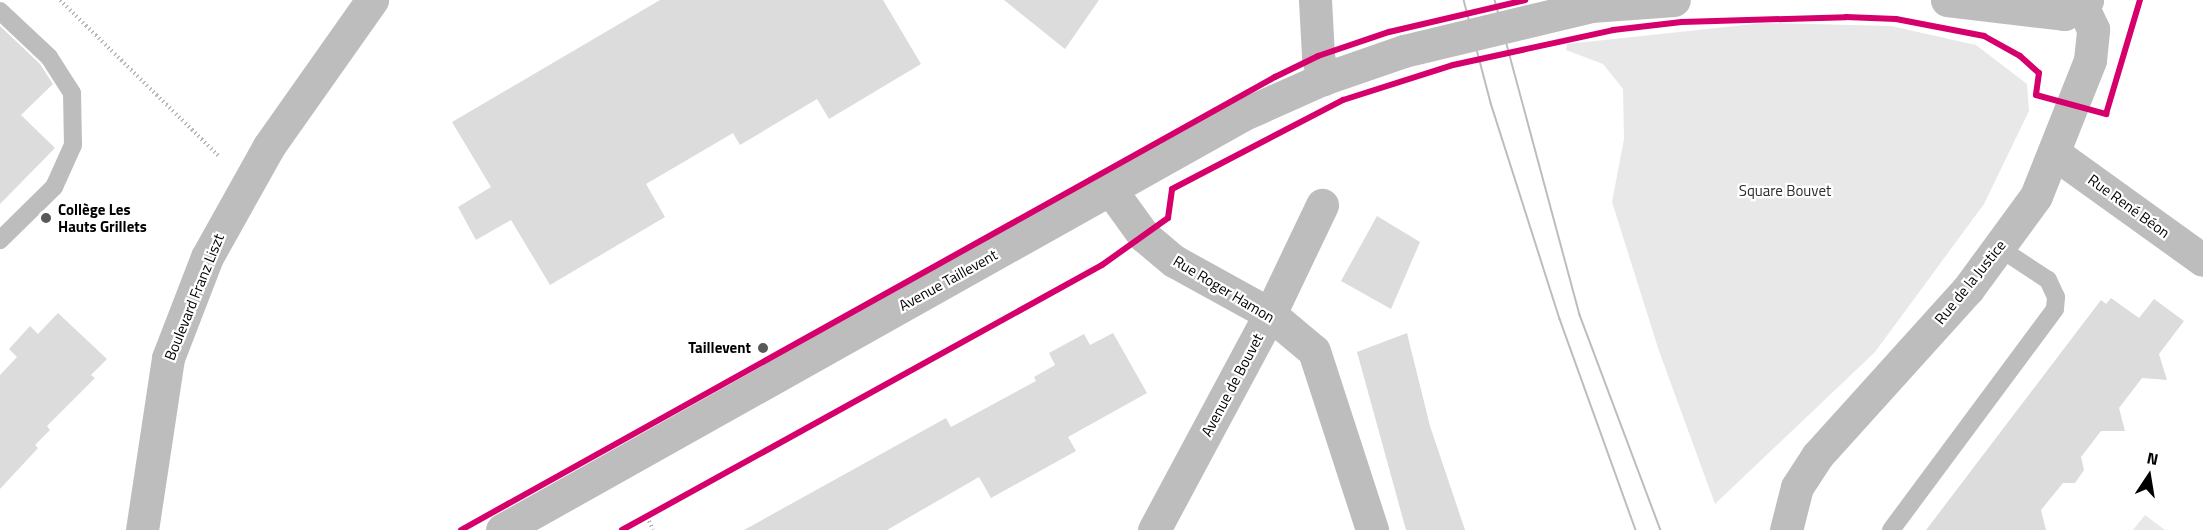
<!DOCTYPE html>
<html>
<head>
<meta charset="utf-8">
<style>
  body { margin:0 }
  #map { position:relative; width:2203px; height:530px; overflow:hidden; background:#fff; font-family:"Titillium Web",sans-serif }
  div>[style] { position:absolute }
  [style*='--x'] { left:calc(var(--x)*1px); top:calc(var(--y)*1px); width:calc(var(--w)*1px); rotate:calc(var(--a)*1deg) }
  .green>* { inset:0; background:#e8e8e8 }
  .building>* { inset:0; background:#dcdcdc }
  .path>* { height:4px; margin-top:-2px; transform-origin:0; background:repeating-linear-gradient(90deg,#b8b8b8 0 1.5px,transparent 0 4.5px) }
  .service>* { height:18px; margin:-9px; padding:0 9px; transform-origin:9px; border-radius:9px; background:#bdbdbd }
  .minor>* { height:33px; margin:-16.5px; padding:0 16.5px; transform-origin:16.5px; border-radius:16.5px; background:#bdbdbd }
  .tram>* { height:1.5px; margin:-0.75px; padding:0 0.75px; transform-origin:0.75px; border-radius:0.75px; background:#bdbdbd }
  .cycleway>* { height:6px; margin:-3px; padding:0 3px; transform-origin:3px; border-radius:3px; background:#d6006c }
  .dots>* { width:16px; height:16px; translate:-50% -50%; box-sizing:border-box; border:3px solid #fff; border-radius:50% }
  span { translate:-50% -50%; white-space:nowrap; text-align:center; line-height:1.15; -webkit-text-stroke:4.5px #fff; paint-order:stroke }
  .park-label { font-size:15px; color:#2d2d2d }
  .street-label { font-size:15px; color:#000 }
  .poi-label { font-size:15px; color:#000; font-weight:700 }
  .left { translate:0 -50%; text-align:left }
  .right { translate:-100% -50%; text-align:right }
  .north { position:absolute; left:2119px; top:446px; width:60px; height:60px; -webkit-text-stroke:4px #fff; paint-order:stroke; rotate:12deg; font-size:16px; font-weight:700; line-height:24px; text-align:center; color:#000 }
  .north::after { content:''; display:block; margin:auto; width:21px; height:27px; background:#000; clip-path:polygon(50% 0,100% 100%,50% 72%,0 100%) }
</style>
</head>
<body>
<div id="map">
  <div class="green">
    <div style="clip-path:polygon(1763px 23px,1891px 26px,1976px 45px,2027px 84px,2029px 111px,1984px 204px,1875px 352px,1715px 504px,1659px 351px,1612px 202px,1624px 139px,1623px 89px,1603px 64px,1566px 50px,1567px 44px)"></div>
    <div style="clip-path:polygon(2145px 515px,2165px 530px,2133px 530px)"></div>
  </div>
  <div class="building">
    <div style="clip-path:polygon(660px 0,883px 0,921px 64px,829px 119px,817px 99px,740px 145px,733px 133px,646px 184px,665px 217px,550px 285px,511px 220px,476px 240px,458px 207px,491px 187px,452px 122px)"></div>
    <div style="clip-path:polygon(1004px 0,1099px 0,1065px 49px)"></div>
    <div style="clip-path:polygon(0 26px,40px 64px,53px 84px,21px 115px,55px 148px,0 204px)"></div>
    <div style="clip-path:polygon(1377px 216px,1420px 242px,1391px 309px,1341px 281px)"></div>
    <div style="clip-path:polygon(2111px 298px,2139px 318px,2154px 299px,2184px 321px,2159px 354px,2167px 380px,2142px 378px,2119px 408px,2125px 431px,2101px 431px,2081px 457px,2084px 470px,2075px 483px,2063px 483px,2041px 510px,2046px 530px,1926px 530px,2101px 300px,2106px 304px)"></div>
    <div style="clip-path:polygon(58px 313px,107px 359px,91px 375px,95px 378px,47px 426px,50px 430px,35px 445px,38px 448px,0 489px,0 375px,17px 357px,9px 349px,30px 326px,38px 334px)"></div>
    <div style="clip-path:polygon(1113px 333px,1147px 393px,1068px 437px,1076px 451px,991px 498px,979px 477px,887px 530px,744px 530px,946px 418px,951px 427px,1036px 381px,1034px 377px,1055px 365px,1049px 353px,1084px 334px,1090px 345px)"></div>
    <div style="clip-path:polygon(1407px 333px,1430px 426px,1465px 530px,1406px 530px,1357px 352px)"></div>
  </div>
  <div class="path">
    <div style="--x:60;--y:0;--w:224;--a:44.5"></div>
    <div style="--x:647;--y:517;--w:14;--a:65"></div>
  </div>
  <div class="service">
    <div style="--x:0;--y:11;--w:67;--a:43.2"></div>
    <div style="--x:49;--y:57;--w:43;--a:57.4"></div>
    <div style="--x:72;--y:93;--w:52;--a:88.9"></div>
    <div style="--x:73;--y:145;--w:46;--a:114.3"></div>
    <div style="--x:54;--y:187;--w:76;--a:135.5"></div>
    <div style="--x:1891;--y:530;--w:275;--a:-53.4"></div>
    <div style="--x:2055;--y:309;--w:12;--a:-85"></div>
    <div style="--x:2056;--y:297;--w:19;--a:-115"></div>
    <div style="--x:2048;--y:280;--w:60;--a:-146.6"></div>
  </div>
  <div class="minor">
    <div style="--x:1315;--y:0;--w:56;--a:86.9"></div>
    <div style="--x:1318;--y:56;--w:24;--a:78"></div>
    <div style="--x:1947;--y:0;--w:118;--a:6.8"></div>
    <div style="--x:2064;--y:14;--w:27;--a:-31"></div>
    <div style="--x:2054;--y:153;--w:183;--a:35.7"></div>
    <div style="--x:1110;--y:189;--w:58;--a:54.1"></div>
    <div style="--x:1144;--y:236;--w:39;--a:40"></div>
    <div style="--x:1174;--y:261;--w:110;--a:28.9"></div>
    <div style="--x:1270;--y:314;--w:57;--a:40.1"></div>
    <div style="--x:1314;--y:351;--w:188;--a:72"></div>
    <div style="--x:142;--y:530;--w:174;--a:-81.4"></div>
    <div style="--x:168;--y:358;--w:108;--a:-68.9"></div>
    <div style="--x:207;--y:257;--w:127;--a:-60.8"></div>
    <div style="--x:269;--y:146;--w:179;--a:-54.8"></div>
    <div style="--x:502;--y:530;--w:848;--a:-29.28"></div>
    <div style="--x:1242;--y:115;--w:89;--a:-24"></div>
    <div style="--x:1323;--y:79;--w:86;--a:-19.1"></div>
    <div style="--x:1404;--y:51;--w:192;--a:-13.5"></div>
    <div style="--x:1591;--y:6;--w:83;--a:-4.1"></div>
    <div style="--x:1154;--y:530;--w:245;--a:-61.8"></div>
    <div style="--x:1270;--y:314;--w:121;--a:-64.5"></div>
    <div style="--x:1786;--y:530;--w:44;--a:-75.7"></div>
    <div style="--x:1797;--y:487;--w:37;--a:-57"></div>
    <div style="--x:1817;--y:456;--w:225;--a:-47.9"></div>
    <div style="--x:1968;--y:289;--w:115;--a:-53.8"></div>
    <div style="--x:2036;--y:196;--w:146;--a:-68.3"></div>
    <div style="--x:2090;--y:60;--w:31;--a:-84"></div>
    <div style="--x:2093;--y:29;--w:26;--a:-115"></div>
  </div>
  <div class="tram">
    <div style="--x:1464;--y:0;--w:106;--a:75.3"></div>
    <div style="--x:1491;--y:103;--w:227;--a:72.3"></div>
    <div style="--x:1560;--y:319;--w:224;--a:70.2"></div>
    <div style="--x:1495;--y:0;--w:326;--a:74.9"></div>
    <div style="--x:1580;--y:315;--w:230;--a:69.4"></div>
  </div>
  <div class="cycleway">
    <div style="--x:461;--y:530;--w:932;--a:-29.1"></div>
    <div style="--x:1275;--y:77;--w:48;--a:-26"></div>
    <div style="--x:1318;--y:56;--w:75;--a:-18.7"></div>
    <div style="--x:1389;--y:32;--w:140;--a:-13.2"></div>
    <div style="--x:622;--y:530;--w:548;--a:-28.9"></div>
    <div style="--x:1102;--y:265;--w:81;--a:-35.5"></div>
    <div style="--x:1168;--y:218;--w:29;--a:-82"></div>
    <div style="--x:1172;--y:189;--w:193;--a:-27.5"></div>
    <div style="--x:1343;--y:100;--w:115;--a:-17.7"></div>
    <div style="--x:1453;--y:65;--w:164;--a:-12.3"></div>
    <div style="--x:1613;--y:30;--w:69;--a:-6.6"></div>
    <div style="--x:1682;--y:22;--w:164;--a:-1.7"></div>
    <div style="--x:1846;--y:17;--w:50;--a:2.3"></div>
    <div style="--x:1896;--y:19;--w:90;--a:10.9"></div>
    <div style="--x:1984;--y:36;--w:41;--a:29.1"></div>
    <div style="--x:2020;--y:56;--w:25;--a:42"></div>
    <div style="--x:2039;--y:73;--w:22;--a:98"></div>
    <div style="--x:2036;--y:95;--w:73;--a:15.2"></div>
    <div style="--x:2106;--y:114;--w:119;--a:-73.4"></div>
  </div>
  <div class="dots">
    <div style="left:46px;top:218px;background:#595959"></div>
    <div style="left:763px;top:348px;background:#595959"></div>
  </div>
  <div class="park-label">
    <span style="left:1785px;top:191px">Square Bouvet</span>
  </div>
  <div class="street-label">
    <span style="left:2129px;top:206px;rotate:36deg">Rue René Béon</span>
    <span style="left:948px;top:280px;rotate:-29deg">Avenue Taillevent</span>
    <span style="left:1970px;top:282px;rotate:-51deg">Rue de la Justice</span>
    <span style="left:1224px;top:289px;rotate:31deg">Rue Roger Hamon</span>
    <span style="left:194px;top:297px;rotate:-68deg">Boulevard Franz Liszt</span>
    <span style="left:1232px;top:385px;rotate:-62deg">Avenue de Bouvet</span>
  </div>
  <div class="poi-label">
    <span class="left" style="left:58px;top:218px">Collège Les<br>Hauts Grillets</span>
    <span class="right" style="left:751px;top:348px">Taillevent</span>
  </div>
  <div class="north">N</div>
</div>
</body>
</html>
